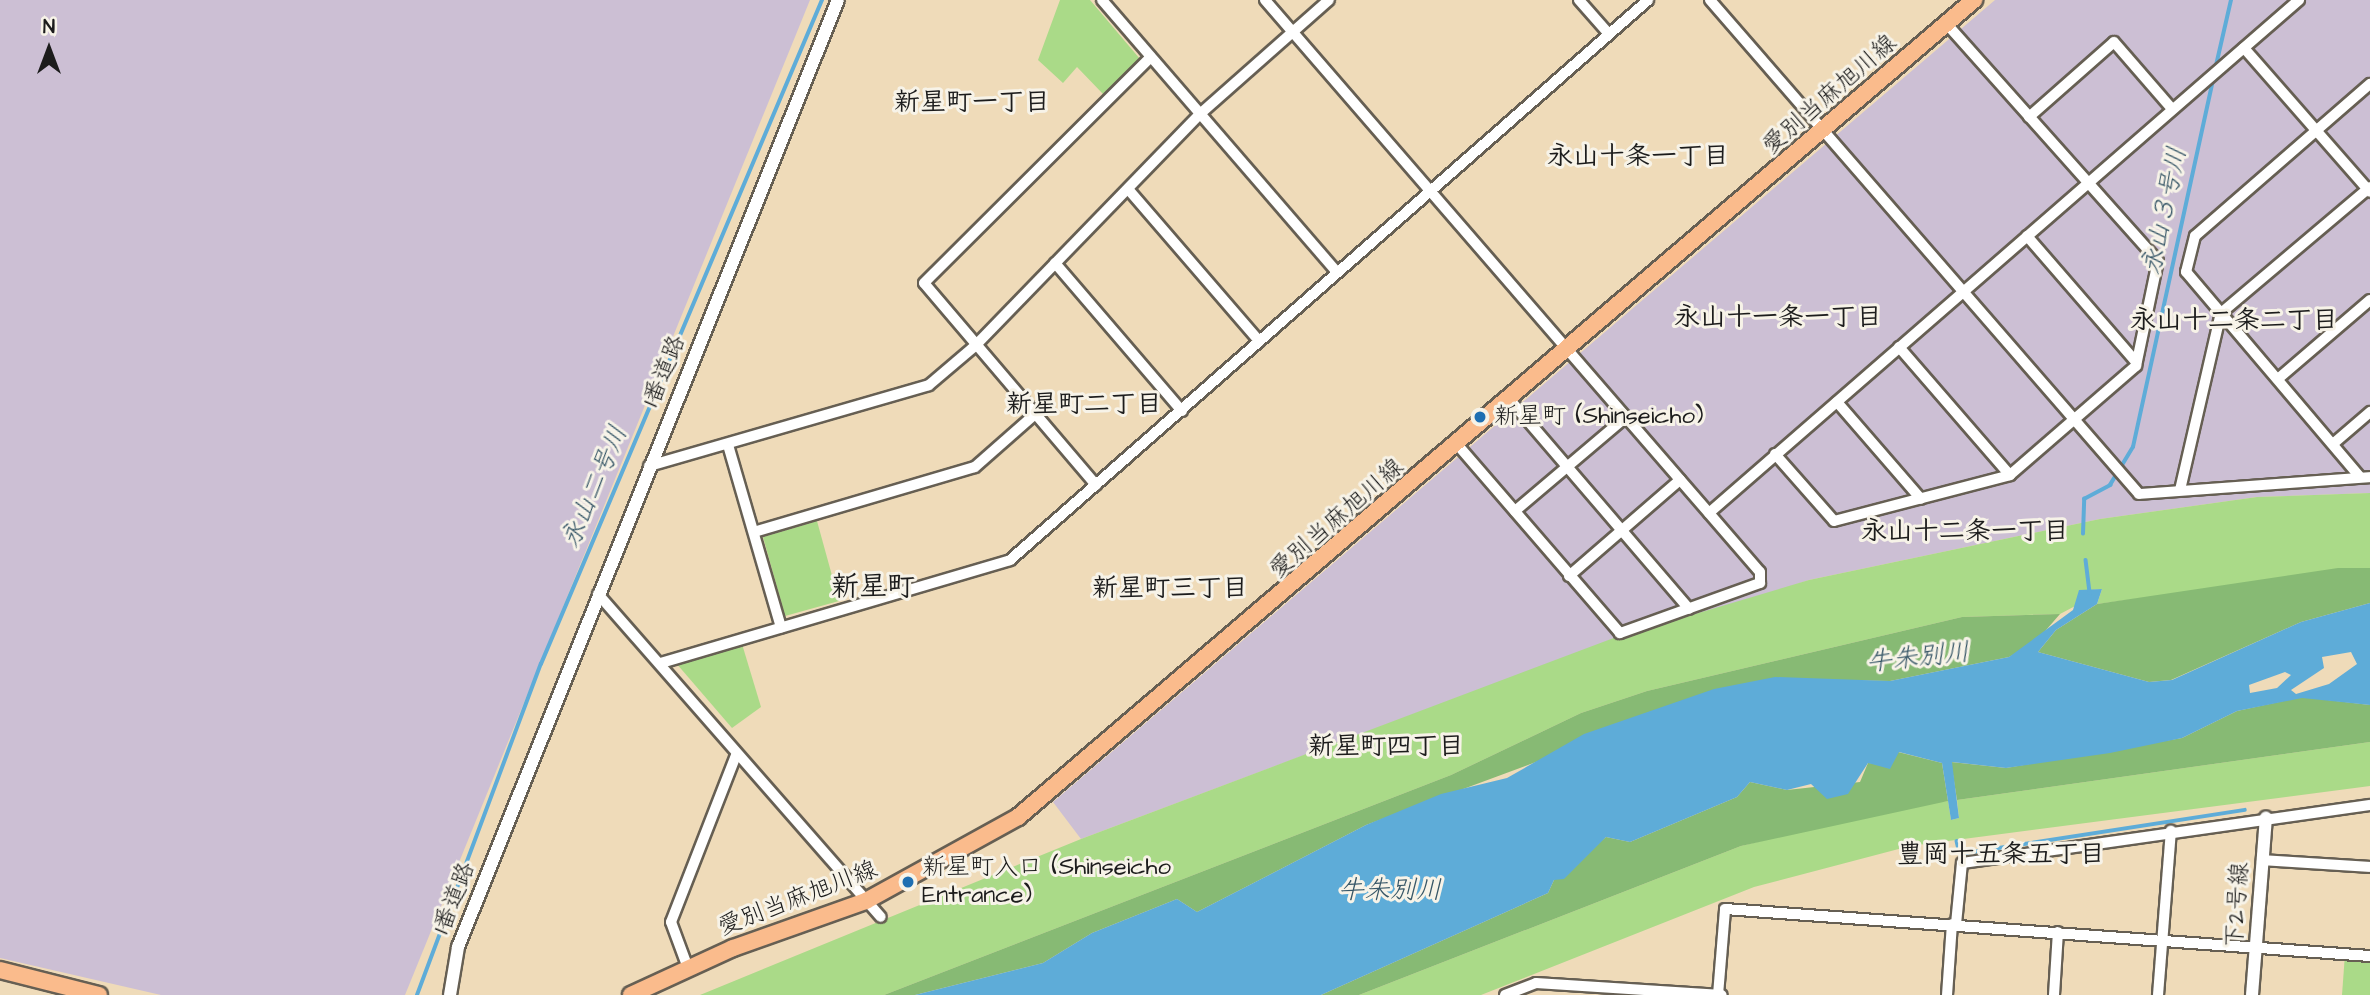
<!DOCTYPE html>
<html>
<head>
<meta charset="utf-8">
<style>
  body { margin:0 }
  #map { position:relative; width:2370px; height:995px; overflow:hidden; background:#efdbb9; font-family:"Architects Daughter","Klee One",sans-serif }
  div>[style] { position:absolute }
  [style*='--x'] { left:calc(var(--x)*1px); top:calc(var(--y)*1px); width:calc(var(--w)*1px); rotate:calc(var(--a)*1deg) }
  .industrial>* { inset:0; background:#ccbfd4 }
  .green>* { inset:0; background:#aada88 }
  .forest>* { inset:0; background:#87ba74 }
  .water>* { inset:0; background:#5eacd8 }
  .stream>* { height:3.5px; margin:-1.75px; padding:0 1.75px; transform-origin:1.75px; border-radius:1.75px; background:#5eacd8 }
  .roads { filter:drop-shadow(2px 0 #665f53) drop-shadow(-2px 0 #665f53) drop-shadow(0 2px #665f53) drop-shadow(0 -2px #665f53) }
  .minor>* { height:10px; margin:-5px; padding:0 5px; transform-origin:5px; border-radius:5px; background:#fff }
  .tertiary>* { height:12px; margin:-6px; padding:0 6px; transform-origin:6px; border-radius:6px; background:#fff }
  .primary>* { height:16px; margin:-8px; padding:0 8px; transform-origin:8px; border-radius:8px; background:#fabb8c }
  .dots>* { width:19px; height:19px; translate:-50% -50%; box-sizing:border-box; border:4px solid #f7f3e8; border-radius:50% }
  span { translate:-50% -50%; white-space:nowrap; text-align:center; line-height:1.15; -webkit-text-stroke:6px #f7f3e8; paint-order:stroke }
  .street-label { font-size:24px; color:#1c1c1c }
  .poi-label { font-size:24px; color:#1c1c1c }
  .left { translate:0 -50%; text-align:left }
  .neighbourhood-label { font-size:26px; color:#1c1c1c; font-weight:700 }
  .water-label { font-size:26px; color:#365667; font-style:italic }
  .quarter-label { font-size:28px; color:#1c1c1c; font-weight:700 }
  .north { position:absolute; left:14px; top:14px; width:70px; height:70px; -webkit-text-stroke:5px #f7f3e8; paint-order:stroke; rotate:0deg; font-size:19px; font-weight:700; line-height:28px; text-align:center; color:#1c1c1c }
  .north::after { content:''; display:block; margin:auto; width:24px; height:32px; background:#1c1c1c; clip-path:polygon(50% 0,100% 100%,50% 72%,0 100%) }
</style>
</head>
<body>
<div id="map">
  <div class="industrial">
    <div style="clip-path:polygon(0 0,810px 0,405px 995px,161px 995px,0 958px)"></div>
    <div style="clip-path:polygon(1995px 0,2370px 0,2370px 493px,2257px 497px,2100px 519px,1809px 580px,1454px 699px,1081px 839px,1053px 802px)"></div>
  </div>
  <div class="green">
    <div style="clip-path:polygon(1060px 0,1090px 0,1140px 59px,1103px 94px,1077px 67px,1063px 83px,1038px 60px)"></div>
    <div style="clip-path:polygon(2370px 493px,2370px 568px,2097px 604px,2102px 589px,2079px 591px,2079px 604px,2060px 614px,1962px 617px,1647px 691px,1581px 713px,1451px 775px,884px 995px,700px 995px,1081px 839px,1611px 639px,1809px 580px,2100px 519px,2257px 497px)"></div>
    <div style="clip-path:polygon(817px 521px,839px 601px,785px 616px,763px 537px)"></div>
    <div style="clip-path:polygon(742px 644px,761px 707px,732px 728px,676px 663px)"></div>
    <div style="clip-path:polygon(2370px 742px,2370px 786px,1910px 846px,1754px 887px,1481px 995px,1359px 995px,1741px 846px,1902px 806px,1948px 801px,1951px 820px,1959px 818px,1957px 800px)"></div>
    <div style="clip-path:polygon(2345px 954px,2370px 956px,2370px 995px,2342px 995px)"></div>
  </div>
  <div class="forest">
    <div style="clip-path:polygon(2338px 568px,2370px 568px,2370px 603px,2301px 622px,2171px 680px,2149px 682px,2038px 652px,2056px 630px,2097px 604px)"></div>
    <div style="clip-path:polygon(2060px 614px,2033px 645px,2009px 657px,1890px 681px,1834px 680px,1544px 759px,1366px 825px,1197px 912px,1177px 899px,1092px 933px,1043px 963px,915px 995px,884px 995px,1451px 775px,1581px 713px,1647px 691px,1962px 617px)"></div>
    <div style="clip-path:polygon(2302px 697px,2370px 705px,2370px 742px,1957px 800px,1951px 762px,2006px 768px,2182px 738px,2237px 711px)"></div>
    <div style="clip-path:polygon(1898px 752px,1942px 763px,1948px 801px,1741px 846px,1359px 995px,1321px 995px,1548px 893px,1554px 880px,1606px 837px,1630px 842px,1737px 797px,1750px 782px,1787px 790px,1860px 782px,1868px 763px,1884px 764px)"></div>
  </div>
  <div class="water">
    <div style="clip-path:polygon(evenodd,2102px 589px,2097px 604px,2056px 630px,2038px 652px,2149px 682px,2172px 680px,2301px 622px,2370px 603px,2370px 705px,2302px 698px,2237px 711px,2182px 738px,2110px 753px,2006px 768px,1952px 762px,1959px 818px,1951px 820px,1942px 763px,1899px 752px,1890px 769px,1868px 763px,1848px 794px,1827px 799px,1811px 784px,1787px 790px,1750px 782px,1737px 797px,1630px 842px,1606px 837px,1564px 879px,1554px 880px,1548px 893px,1321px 995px,915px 995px,1043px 963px,1092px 933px,1177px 899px,1197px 912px,1366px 825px,1441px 794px,1507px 778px,1584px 734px,1714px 689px,1775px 677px,1890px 681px,2009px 657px,2073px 610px,2079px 590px,2102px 589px,2351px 652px,2357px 664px,2329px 684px,2296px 694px,2291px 690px,2324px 668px,2322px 657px,2351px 652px,2102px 589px,2285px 672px,2291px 675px,2277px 688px,2250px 693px,2249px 685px,2285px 672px)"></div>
  </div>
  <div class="stream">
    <div style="--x:2215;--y:70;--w:72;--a:-77.1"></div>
    <div style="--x:2083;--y:534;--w:35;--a:-88"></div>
    <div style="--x:2084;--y:499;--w:30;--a:-28"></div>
    <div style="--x:2110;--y:485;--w:44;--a:-58.8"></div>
    <div style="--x:2133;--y:447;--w:379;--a:-77.7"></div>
    <div style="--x:2086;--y:560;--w:33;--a:83"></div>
    <div style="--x:1957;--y:841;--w:13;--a:77"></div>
    <div style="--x:1960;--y:854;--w:288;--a:-8.8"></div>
    <div style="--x:417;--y:995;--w:353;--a:-69.5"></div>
    <div style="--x:541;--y:664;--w:721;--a:-67.06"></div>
  </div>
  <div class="roads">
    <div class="minor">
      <div style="--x:1102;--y:0;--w:358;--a:49.2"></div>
      <div style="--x:1265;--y:0;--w:756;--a:49.13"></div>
      <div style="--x:1760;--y:572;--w:11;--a:90"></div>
      <div style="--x:1760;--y:583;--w:149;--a:160.3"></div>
      <div style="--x:1620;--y:633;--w:248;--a:-130.8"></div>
      <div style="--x:1579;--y:0;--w:45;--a:48.6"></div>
      <div style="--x:1710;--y:0;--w:654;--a:49.03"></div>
      <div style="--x:2139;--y:494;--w:232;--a:-4.2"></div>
      <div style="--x:2244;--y:48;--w:191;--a:48.8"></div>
      <div style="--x:2029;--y:117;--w:113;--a:-41.4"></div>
      <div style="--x:2114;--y:42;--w:89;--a:49.1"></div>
      <div style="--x:1128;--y:189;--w:201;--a:49.2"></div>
      <div style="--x:2027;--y:236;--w:167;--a:49.1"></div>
      <div style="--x:1055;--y:263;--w:195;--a:49.4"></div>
      <div style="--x:1899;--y:347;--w:169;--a:49.1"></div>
      <div style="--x:2279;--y:378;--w:120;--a:-40.6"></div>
      <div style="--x:1510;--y:400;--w:275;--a:49.4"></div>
      <div style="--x:1837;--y:402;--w:128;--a:49.1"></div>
      <div style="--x:2334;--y:443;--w:48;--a:-40.7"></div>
      <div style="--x:728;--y:445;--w:190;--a:73.8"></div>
      <div style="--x:1775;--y:454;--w:89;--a:48.6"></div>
      <div style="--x:1834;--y:521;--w:182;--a:-14.6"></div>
      <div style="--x:2010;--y:475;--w:167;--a:-40.9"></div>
      <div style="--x:2136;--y:366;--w:107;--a:-78.2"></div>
      <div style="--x:2158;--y:261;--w:319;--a:-131.7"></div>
      <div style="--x:649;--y:466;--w:291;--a:-16.1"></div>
      <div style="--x:929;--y:385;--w:62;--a:-40.4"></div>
      <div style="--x:976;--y:345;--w:322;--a:-45.9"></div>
      <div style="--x:1200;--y:114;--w:172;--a:-41.5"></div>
      <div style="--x:2360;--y:477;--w:269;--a:-130.3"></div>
      <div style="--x:2186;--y:272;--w:37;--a:-76"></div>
      <div style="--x:2195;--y:236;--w:232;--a:-41"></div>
      <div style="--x:1096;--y:485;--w:265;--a:-130.4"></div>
      <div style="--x:924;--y:283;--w:320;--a:-44.9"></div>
      <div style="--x:2180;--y:490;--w:182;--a:-77"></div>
      <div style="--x:2221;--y:313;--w:195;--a:-40.2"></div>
      <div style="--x:1515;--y:511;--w:145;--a:-40.3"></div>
      <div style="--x:1709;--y:513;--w:782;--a:-41.01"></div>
      <div style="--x:754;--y:532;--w:230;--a:-16.4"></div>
      <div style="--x:975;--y:467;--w:79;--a:-41.4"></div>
      <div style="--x:1569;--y:576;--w:147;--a:-40.9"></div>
      <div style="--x:598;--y:594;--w:429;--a:48.8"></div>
      <div style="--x:661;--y:663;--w:364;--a:-16.4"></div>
      <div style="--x:1010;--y:560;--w:849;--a:-41.27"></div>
      <div style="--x:2262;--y:860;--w:108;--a:3.7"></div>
      <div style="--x:1956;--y:924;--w:61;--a:-84.4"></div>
      <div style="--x:1962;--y:863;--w:412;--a:-8.1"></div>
      <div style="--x:688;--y:968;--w:49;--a:-110.3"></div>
      <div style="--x:671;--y:922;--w:181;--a:-68.7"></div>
      <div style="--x:1505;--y:995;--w:33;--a:-21"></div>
      <div style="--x:1536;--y:983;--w:186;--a:3.7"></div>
      <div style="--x:1718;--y:995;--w:86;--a:-85.3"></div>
      <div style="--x:1725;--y:909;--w:647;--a:4.17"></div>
      <div style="--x:1947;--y:995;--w:71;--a:-86"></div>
      <div style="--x:2054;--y:995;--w:63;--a:-86.4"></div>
      <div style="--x:2158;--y:995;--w:165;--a:-85.5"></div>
    </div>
    <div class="tertiary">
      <div style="--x:450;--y:995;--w:49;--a:-80.5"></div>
      <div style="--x:458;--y:947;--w:1020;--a:-68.14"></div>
      <div style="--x:2252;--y:995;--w:178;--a:-85.5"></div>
    </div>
    <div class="primary">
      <div style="--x:0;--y:970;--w:102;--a:14.2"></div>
      <div style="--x:631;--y:995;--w:112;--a:-24.7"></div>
      <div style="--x:733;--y:948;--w:141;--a:-19.5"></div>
      <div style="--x:866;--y:901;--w:174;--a:-28.9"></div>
      <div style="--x:1018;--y:817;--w:1258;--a:-40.52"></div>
    </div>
  </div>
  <div class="dots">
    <div style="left:1480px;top:417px;background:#1f6fb2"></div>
    <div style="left:908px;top:882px;background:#1f6fb2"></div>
  </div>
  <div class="street-label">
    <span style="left:1830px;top:95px;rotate:-41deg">愛別当麻旭川線</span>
    <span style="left:665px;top:371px;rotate:-68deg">1番道路</span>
    <span style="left:1337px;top:519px;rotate:-41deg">愛別当麻旭川線</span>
    <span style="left:455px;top:898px;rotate:-69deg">1番道路</span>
    <span style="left:798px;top:899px;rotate:-21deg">愛別当麻旭川線</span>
    <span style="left:2238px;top:905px;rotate:-86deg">下2号線</span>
  </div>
  <div class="poi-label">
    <span class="left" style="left:1494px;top:417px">新星町 (Shinseicho)</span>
    <span class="left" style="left:922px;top:882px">新星町入口 (Shinseicho<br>Entrance)</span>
  </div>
  <div class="neighbourhood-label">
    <span style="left:972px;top:103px">新星町一丁目</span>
    <span style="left:1638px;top:157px">永山十条一丁目</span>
    <span style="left:1778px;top:318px">永山十一条一丁目</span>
    <span style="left:2234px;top:321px">永山十二条二丁目</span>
    <span style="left:1084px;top:405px">新星町二丁目</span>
    <span style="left:1965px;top:532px">永山十二条一丁目</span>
    <span style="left:1170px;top:589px">新星町三丁目</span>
    <span style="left:1386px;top:747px">新星町四丁目</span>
    <span style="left:2001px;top:855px">豊岡十五条五丁目</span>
  </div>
  <div class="water-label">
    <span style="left:2165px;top:211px;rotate:-78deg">永山３号川</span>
    <span style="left:595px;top:487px;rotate:-67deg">永山二号川</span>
    <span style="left:1918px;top:658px;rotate:-6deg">牛朱別川</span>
    <span style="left:1390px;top:891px">牛朱別川</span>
  </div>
  <div class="quarter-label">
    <span style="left:873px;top:587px">新星町</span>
  </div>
  <div class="north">N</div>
</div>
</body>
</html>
